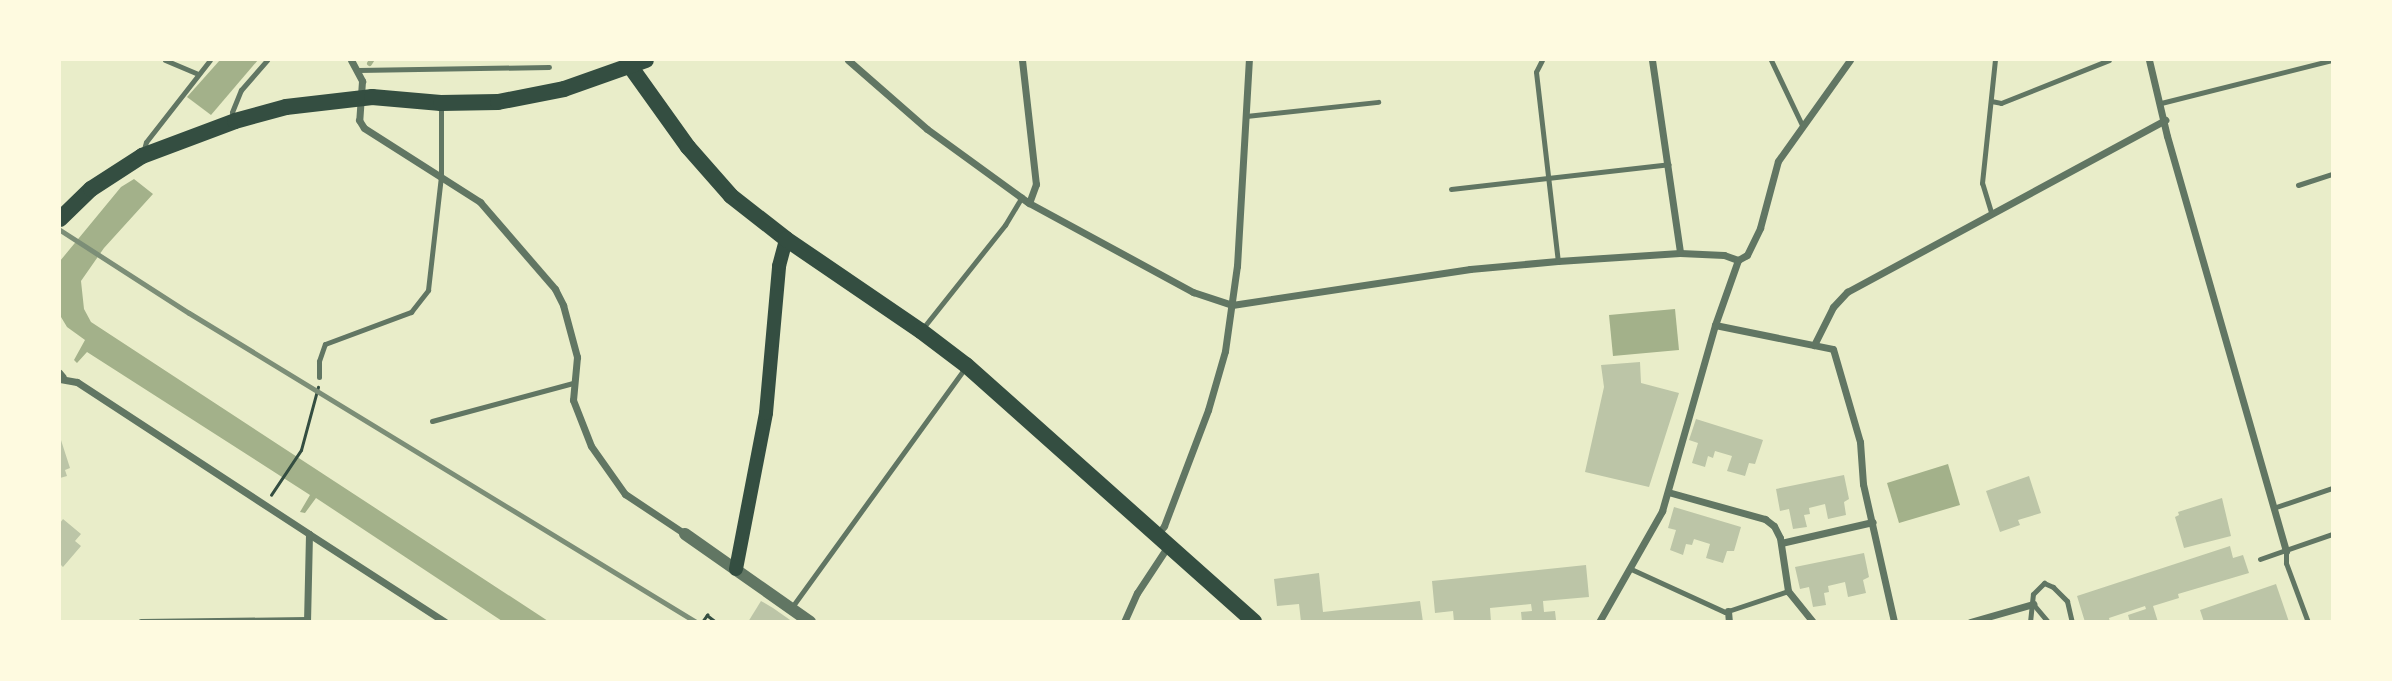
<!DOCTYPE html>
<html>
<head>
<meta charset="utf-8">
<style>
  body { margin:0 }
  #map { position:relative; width:2392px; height:681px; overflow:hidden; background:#e9edc9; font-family:Mulish,sans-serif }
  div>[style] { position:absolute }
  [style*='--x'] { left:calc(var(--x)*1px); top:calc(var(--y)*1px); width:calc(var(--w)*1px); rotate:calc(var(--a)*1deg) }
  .water>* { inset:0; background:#a3b18a }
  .stream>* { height:5px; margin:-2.5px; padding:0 2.5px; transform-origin:2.5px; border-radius:2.5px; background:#a3b18a }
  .building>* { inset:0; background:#bcc5a7 }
  .path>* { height:2.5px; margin:-1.25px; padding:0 1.25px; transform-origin:1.25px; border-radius:1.25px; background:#344e41 }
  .service>* { height:5px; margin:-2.5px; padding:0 2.5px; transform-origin:2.5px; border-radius:2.5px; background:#617663 }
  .minor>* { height:7px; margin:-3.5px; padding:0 3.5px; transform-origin:3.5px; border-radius:3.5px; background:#617663 }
  .tertiary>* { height:12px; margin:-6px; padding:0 6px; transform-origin:6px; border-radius:6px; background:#617663 }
  .secondary>* { height:14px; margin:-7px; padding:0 7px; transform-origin:7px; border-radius:7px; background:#344e41 }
  .primary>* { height:16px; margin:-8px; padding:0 8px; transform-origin:8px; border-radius:8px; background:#344e41 }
  .rail>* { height:5px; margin:-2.5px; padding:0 2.5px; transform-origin:2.5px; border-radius:2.5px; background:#7c8e77 }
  span { translate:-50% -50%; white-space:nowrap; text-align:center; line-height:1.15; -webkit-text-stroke:5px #fefae0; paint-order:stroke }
  .frame { position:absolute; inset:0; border:61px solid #fefae0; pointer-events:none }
</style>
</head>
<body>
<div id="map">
  <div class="water">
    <div style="clip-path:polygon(220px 60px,258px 60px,211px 115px,187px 97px)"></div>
    <div style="clip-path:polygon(134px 179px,153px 194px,104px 248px,81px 281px,84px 309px,91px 322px,548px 621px,502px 621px,316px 498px,305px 513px,300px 512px,310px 495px,87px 352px,77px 363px,74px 360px,85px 340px,67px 327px,61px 317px,60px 261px,121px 187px)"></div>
    <div style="clip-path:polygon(1675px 309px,1679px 350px,1613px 356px,1609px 315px)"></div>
    <div style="clip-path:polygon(1948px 464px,1960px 505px,1899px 523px,1887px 483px)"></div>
  </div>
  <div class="stream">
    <div style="--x:369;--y:63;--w:4;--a:-56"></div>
  </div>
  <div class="building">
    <div style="clip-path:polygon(1640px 362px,1641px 383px,1679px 393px,1649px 487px,1585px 472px,1604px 387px,1601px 365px)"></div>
    <div style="clip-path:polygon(1696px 419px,1763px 440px,1755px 464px,1749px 463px,1745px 476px,1727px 471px,1732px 456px,1715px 451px,1713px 458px,1708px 456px,1705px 467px,1692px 463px,1698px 443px,1689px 440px)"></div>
    <div style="clip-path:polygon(60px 437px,70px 468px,65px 470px,67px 476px,60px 478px)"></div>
    <div style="clip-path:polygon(1844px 475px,1849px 499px,1844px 502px,1846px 515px,1828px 519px,1825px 504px,1809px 508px,1810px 514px,1804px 515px,1807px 527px,1793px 529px,1789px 509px,1780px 511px,1776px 489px)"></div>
    <div style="clip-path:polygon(2029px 476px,2041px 513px,2018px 520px,2020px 525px,2000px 532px,1986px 491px)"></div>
    <div style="clip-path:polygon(2222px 498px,2231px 536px,2184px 548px,2175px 517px,2179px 515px,2178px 512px)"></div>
    <div style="clip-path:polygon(1674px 507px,1741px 527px,1734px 551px,1727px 551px,1723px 563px,1706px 558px,1710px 544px,1694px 539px,1692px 545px,1686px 544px,1683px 555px,1670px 550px,1676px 530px,1668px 528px)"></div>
    <div style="clip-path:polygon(63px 519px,81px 534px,75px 541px,81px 546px,63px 567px,60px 564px,60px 523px)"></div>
    <div style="clip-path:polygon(2230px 546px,2233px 558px,2243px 555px,2249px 573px,2178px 594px,2179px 598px,2153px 606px,2158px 622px,2130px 622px,2128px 615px,2146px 609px,2145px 606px,2109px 618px,2110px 622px,2085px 622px,2077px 596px)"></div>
    <div style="clip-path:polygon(1864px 553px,1869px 577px,1863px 580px,1866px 593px,1848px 597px,1845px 582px,1828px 586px,1829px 592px,1824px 593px,1826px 605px,1813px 607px,1809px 587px,1800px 589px,1795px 567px)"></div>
    <div style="clip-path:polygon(1586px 565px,1589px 597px,1543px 601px,1544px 612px,1555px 611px,1556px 620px,1522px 622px,1521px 612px,1532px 611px,1531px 604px,1490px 608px,1491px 622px,1454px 622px,1453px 611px,1435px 613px,1432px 581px)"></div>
    <div style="clip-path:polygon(1319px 573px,1323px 612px,1420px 601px,1423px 622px,1301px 622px,1299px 604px,1277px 606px,1274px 579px)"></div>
    <div style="clip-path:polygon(2276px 584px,2289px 622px,2204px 622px,2200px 610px)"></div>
    <div style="clip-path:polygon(761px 601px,773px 608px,793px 622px,748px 622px)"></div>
  </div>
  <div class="path">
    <div style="--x:271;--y:495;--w:54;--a:-56.3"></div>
    <div style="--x:301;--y:450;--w:65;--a:-74.9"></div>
    <div style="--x:702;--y:622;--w:9;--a:-54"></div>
    <div style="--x:707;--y:615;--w:11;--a:38"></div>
  </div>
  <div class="service">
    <div style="--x:165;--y:60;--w:36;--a:23"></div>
    <div style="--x:1542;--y:60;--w:13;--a:117"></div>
    <div style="--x:1536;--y:72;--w:190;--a:83.4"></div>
    <div style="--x:1771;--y:60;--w:72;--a:64.5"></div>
    <div style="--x:358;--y:70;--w:191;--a:-0.9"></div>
    <div style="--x:1991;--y:101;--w:10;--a:11"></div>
    <div style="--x:2001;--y:103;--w:116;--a:-21.7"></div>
    <div style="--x:2161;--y:103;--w:176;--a:-14.1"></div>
    <div style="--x:1246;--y:116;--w:133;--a:-6.1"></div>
    <div style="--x:234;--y:118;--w:6;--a:-108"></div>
    <div style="--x:232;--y:112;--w:24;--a:-68"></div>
    <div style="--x:241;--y:90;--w:40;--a:-49"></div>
    <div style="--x:143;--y:153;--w:11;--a:-75"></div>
    <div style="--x:146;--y:142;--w:104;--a:-52"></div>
    <div style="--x:2298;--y:185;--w:36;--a:-18"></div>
    <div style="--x:1451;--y:189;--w:219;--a:-6.5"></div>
    <div style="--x:1991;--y:212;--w:30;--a:-107"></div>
    <div style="--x:1982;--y:183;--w:124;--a:-84"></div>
    <div style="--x:923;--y:328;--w:132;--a:-51.5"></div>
    <div style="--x:1005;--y:225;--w:33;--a:-59"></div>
    <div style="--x:60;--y:372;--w:6;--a:51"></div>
    <div style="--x:319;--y:377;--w:16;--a:-90"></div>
    <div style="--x:319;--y:361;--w:18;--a:-71"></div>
    <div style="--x:325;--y:344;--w:92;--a:-20.4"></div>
    <div style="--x:411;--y:312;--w:28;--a:-52"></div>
    <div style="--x:428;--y:290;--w:115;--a:-83.5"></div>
    <div style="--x:441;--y:176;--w:70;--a:-90"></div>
    <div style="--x:432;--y:421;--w:146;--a:-15.1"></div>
    <div style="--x:2273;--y:508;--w:62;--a:-18.7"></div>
    <div style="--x:2286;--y:551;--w:12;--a:90"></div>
    <div style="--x:2286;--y:563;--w:63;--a:69.6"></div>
    <div style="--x:2260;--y:559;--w:76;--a:-19.1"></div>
    <div style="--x:1631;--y:569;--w:103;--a:24.6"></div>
    <div style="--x:1725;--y:612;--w:66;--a:-18.4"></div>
    <div style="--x:2033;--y:604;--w:23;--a:50"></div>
    <div style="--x:792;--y:607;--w:295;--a:-54.1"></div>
    <div style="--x:2030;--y:622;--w:28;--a:-84"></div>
    <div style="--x:2033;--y:594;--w:16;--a:-45"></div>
    <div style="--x:2044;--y:583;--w:10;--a:24"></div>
    <div style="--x:2053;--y:587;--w:20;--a:45"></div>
    <div style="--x:2067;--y:601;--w:22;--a:77"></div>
  </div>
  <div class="minor">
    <div style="--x:351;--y:60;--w:24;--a:62"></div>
    <div style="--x:362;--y:81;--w:39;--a:94"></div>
    <div style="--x:359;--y:120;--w:9;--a:58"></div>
    <div style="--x:364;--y:128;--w:138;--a:32.5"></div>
    <div style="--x:480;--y:202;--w:115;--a:49.2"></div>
    <div style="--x:555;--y:289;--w:18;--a:63"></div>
    <div style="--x:563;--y:305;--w:54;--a:74.9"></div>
    <div style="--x:577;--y:357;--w:43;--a:95.3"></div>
    <div style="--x:573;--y:400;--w:49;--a:68.6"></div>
    <div style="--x:591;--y:446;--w:59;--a:54.7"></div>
    <div style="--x:625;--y:494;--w:72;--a:33.7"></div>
    <div style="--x:848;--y:60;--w:105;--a:41.1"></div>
    <div style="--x:927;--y:129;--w:126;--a:36"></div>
    <div style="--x:1029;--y:203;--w:187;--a:28.5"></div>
    <div style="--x:1193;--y:292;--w:41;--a:18.4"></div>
    <div style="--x:1232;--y:305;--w:241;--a:-8.6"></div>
    <div style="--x:1470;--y:269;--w:88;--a:-5.2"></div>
    <div style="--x:1558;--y:261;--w:122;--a:-3.8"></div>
    <div style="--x:1680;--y:253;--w:44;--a:2.6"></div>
    <div style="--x:1724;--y:255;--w:15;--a:20"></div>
    <div style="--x:1022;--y:60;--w:125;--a:83.6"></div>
    <div style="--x:1036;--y:184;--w:20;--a:110"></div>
    <div style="--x:1652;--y:60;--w:195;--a:81.7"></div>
    <div style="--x:2149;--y:60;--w:78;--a:76.7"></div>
    <div style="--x:2167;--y:136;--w:432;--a:74"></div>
    <div style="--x:1715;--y:325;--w:120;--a:11.5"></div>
    <div style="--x:1833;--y:349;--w:97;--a:73.8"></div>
    <div style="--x:1860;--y:442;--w:42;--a:85.9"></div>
    <div style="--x:1863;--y:484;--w:141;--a:77.3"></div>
    <div style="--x:1814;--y:345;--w:42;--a:-63.4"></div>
    <div style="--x:1833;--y:307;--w:21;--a:-47"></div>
    <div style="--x:1847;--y:292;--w:362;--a:-28.4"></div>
    <div style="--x:60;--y:379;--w:17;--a:10"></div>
    <div style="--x:77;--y:382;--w:277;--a:33.2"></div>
    <div style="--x:309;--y:534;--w:88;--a:91.3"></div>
    <div style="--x:1668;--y:492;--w:101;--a:15.6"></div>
    <div style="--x:1765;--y:519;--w:11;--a:38"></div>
    <div style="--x:1774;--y:526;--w:13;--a:63"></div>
    <div style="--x:1780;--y:538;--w:54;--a:81.4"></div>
    <div style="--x:1788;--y:591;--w:40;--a:51"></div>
    <div style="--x:309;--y:534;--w:162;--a:32.9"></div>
    <div style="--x:1158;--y:534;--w:10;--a:-53"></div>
    <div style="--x:1164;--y:526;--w:124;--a:-69.2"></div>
    <div style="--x:1208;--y:410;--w:61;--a:-73.9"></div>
    <div style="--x:1225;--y:351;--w:86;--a:-82"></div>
    <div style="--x:1237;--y:266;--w:206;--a:-86.7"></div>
    <div style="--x:1781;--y:543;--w:94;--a:-12.9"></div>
    <div style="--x:1728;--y:611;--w:11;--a:85"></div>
    <div style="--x:141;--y:622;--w:166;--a:-0.7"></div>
    <div style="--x:1124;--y:622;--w:32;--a:-66"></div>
    <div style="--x:1137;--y:593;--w:56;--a:-56.6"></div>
    <div style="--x:1599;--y:622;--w:128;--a:-60.4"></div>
    <div style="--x:1662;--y:511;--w:193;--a:-74.1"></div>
    <div style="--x:1715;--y:325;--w:69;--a:-70.5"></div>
    <div style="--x:1738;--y:260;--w:10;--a:-29"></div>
    <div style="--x:1747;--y:255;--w:30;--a:-64"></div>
    <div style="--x:1760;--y:228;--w:69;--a:-75"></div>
    <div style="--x:1778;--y:161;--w:124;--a:-54.5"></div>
    <div style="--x:1970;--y:622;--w:66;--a:-15.9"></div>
  </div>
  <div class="tertiary">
    <div style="--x:685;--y:534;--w:153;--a:35.1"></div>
  </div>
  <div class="secondary">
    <div style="--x:736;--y:569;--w:159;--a:-79.1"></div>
    <div style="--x:766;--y:413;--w:148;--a:-84.9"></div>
    <div style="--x:779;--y:266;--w:28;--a:-75"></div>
  </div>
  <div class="primary">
    <div style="--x:630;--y:66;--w:100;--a:54.4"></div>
    <div style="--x:688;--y:147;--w:65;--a:48.7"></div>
    <div style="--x:731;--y:196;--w:70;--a:38"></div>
    <div style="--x:786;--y:239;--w:163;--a:34.3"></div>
    <div style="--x:921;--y:331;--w:56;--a:37.1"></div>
    <div style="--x:966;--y:365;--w:386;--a:41.7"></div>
    <div style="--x:60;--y:219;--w:43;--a:-44.1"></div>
    <div style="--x:91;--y:189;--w:61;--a:-32.9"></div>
    <div style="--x:142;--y:156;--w:99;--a:-20.6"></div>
    <div style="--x:235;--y:121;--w:53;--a:-15.4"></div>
    <div style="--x:286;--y:107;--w:87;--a:-6.6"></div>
    <div style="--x:372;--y:97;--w:69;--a:5"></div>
    <div style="--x:441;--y:103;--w:57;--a:-1"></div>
    <div style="--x:498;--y:102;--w:67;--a:-11.1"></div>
    <div style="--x:564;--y:89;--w:87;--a:-19.5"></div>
  </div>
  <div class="rail">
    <div style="--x:60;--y:230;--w:153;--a:32.8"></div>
    <div style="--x:189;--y:313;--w:594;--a:31.36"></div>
  </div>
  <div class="frame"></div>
</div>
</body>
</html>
